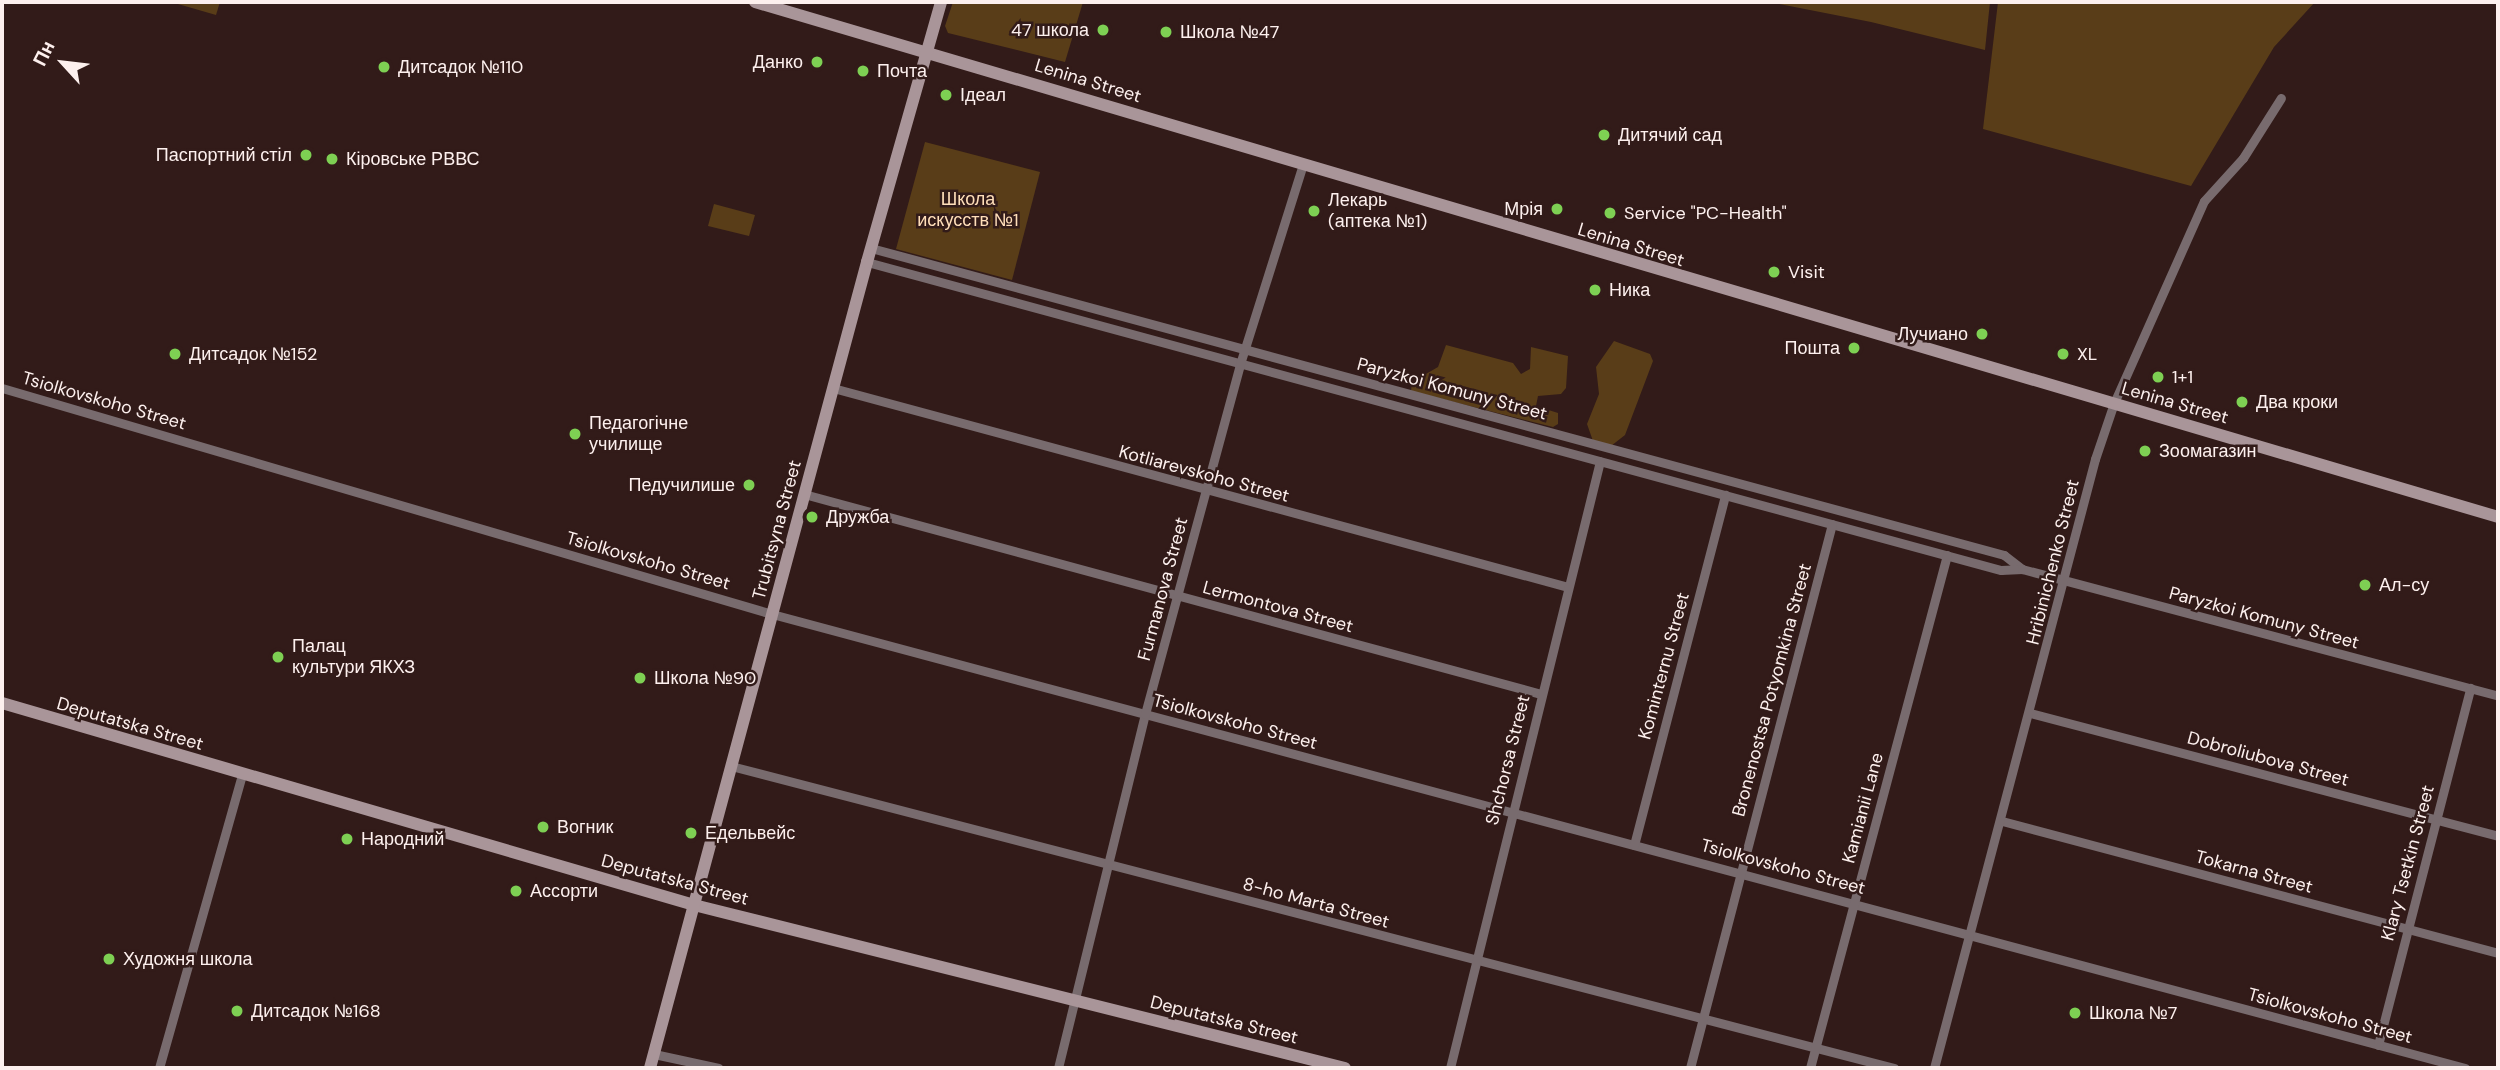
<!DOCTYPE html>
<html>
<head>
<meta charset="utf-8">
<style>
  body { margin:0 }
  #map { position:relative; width:2500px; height:1070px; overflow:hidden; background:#321b19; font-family:"DM Sans",sans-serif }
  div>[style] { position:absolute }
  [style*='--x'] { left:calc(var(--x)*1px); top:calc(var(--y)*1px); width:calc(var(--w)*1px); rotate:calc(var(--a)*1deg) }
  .green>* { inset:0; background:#593d18 }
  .street>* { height:9px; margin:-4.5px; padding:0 4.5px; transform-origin:4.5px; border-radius:4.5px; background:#786b6e }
  .secondary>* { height:12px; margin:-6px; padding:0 6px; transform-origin:6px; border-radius:6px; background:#a99599 }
  .dots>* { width:19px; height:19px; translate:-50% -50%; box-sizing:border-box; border:4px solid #321b19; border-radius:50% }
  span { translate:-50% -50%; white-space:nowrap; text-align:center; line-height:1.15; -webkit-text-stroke:5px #321b19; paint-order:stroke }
  .poi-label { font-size:18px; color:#fdf0ee }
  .right { translate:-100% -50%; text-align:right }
  .left { translate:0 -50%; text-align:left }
  .street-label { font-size:18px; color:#fdf0ee }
  .park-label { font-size:18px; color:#ffdeb9 }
  .frame { position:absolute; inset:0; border:4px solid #fdf0ee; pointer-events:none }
  .north { position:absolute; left:28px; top:28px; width:70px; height:70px; -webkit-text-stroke:5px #321b19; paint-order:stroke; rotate:297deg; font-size:19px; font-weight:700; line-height:28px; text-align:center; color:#fdf0ee }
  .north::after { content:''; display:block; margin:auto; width:24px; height:32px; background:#fdf0ee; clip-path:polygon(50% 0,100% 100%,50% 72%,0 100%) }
</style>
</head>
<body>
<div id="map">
  <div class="green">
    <div style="clip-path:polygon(171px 2px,220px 2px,216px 15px)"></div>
    <div style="clip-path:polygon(953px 2px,1083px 2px,1065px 62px,948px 33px,945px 26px)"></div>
    <div style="clip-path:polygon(1769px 2px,1990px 2px,1985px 50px,1871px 22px)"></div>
    <div style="clip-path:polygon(1998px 2px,2315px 2px,2274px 47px,2191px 186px,1983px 129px)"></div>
    <div style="clip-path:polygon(925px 142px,1040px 172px,1012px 280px,896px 249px)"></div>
    <div style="clip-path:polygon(714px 204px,755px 215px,749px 236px,708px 226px)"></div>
    <div style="clip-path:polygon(1614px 341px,1650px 354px,1653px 361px,1625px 435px,1611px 446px,1593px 441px,1587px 424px,1599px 394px,1596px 367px)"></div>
    <div style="clip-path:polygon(1446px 345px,1513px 363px,1521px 374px,1530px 369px,1531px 347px,1568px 356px,1566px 388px,1561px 394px,1538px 396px,1536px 406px,1558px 413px,1558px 424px,1553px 427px,1411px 391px,1412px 382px,1438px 367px)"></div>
  </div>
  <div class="street">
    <div style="--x:871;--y:248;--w:1174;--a:15.16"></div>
    <div style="--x:2004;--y:555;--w:23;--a:38"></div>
    <div style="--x:867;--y:262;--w:1175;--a:15.2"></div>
    <div style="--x:2001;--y:570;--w:21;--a:-3"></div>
    <div style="--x:2022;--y:569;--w:493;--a:14.9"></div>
    <div style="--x:2;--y:388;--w:802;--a:16.36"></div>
    <div style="--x:772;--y:614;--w:1753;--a:15.01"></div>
    <div style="--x:833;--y:388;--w:761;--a:15.15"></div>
    <div style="--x:804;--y:494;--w:764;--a:15.18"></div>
    <div style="--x:2030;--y:713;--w:484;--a:14.7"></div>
    <div style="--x:731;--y:766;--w:1202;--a:14.56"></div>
    <div style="--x:2002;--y:821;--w:513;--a:14.9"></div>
    <div style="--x:1634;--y:845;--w:362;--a:-75.4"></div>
    <div style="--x:2378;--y:1045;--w:369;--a:-75.5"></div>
    <div style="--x:654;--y:1054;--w:66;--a:12.2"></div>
    <div style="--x:159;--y:1068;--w:305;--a:-74.2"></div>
    <div style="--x:1058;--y:1068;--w:365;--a:-76.2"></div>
    <div style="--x:1145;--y:714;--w:363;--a:-74.8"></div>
    <div style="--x:1240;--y:364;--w:210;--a:-72.5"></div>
    <div style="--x:1450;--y:1068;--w:625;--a:-76.12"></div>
    <div style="--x:1690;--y:1068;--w:562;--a:-75.37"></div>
    <div style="--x:1810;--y:1068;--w:531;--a:-75.05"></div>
    <div style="--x:1934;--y:1068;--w:630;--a:-75.19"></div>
    <div style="--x:2095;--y:459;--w:59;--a:-71.3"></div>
    <div style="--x:2114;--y:403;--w:221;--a:-66"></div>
    <div style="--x:2204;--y:201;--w:58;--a:-47.8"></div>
    <div style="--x:2243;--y:158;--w:71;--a:-57.7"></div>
  </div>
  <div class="secondary">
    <div style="--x:755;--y:2;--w:1817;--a:16.46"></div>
    <div style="--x:2;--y:703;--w:721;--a:16.27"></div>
    <div style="--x:694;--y:905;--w:671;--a:14.06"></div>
    <div style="--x:650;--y:1068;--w:835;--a:-74.93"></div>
    <div style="--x:867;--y:262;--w:270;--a:-74.1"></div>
  </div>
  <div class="dots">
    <div style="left:1103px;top:30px;background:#7ed053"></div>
    <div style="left:1166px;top:32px;background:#7ed053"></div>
    <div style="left:817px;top:62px;background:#7ed053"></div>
    <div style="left:384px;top:67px;background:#7ed053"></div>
    <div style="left:863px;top:71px;background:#7ed053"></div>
    <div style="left:946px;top:95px;background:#7ed053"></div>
    <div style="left:1604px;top:135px;background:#7ed053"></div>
    <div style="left:306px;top:155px;background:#7ed053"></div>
    <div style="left:332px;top:159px;background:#7ed053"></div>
    <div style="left:1557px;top:209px;background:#7ed053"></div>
    <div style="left:1314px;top:211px;background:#7ed053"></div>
    <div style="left:1610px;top:213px;background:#7ed053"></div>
    <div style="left:1774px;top:272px;background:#7ed053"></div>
    <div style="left:1595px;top:290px;background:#7ed053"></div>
    <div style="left:1982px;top:334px;background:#7ed053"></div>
    <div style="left:1854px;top:348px;background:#7ed053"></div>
    <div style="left:175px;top:354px;background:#7ed053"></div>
    <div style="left:2063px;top:354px;background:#7ed053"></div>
    <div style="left:2158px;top:377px;background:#7ed053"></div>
    <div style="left:2242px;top:402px;background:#7ed053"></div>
    <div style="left:575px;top:434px;background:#7ed053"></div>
    <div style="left:2145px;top:451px;background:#7ed053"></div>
    <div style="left:749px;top:485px;background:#7ed053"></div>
    <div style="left:812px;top:517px;background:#7ed053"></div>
    <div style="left:2365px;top:585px;background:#7ed053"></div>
    <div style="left:278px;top:657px;background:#7ed053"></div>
    <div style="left:640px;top:678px;background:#7ed053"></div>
    <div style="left:543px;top:827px;background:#7ed053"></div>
    <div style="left:691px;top:833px;background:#7ed053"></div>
    <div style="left:347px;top:839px;background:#7ed053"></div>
    <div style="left:516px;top:891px;background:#7ed053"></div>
    <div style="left:109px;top:959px;background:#7ed053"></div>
    <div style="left:237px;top:1011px;background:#7ed053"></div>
    <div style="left:2075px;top:1013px;background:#7ed053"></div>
  </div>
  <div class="poi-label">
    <span class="right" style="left:1089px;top:30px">47 школа</span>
    <span class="left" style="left:1180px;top:32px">Школа №47</span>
    <span class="right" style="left:803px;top:62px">Данко</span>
    <span class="left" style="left:398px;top:67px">Дитсадок №110</span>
    <span class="left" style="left:877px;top:71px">Почта</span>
    <span class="left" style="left:960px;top:95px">Ідеал</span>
    <span class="left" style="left:1618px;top:135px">Дитячий сад</span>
    <span class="right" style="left:292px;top:155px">Паспортний стіл</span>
    <span class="left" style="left:346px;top:159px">Кіровське РВВС</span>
    <span class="left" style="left:1328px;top:211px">Лекарь<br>(аптека №1)</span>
    <span class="right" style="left:1543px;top:209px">Мрія</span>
    <span class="left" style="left:1624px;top:213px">Service "PC-Health"</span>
    <span class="left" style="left:1788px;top:272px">Visit</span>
    <span class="left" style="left:1609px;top:290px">Ника</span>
    <span class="right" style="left:1968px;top:334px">Лучиано</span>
    <span class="right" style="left:1840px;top:348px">Пошта</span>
    <span class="left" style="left:189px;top:354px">Дитсадок №152</span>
    <span class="left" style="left:2077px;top:354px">XL</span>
    <span class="left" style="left:2172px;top:377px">1+1</span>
    <span class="left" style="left:2256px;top:402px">Два кроки</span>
    <span class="left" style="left:589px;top:434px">Педагогічне<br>училище</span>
    <span class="left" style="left:2159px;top:451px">Зоомагазин</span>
    <span class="right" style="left:735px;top:485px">Педучилише</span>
    <span class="left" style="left:826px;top:517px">Дружба</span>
    <span class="left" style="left:2379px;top:585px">Ал-су</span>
    <span class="left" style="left:292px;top:657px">Палац<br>культури ЯКХЗ</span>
    <span class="left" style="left:654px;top:678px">Школа №90</span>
    <span class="left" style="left:557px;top:827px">Вогник</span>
    <span class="left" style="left:705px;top:833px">Едельвейс</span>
    <span class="left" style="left:361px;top:839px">Народний</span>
    <span class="left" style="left:530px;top:891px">Ассорти</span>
    <span class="left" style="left:123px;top:959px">Художня школа</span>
    <span class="left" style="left:251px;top:1011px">Дитсадок №168</span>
    <span class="left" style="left:2089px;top:1013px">Школа №7</span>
  </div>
  <div class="street-label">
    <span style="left:1088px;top:81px;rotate:17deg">Lenina Street</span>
    <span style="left:1631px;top:245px;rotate:17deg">Lenina Street</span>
    <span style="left:1452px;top:389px;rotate:15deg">Paryzkoi Komuny Street</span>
    <span style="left:104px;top:401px;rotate:16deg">Tsiolkovskoho Street</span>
    <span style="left:2175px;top:403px;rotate:16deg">Lenina Street</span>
    <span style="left:1204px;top:474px;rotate:15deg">Kotliarevskoho Street</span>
    <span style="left:777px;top:530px;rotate:-75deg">Trubitsyna Street</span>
    <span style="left:648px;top:561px;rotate:16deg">Tsiolkovskoho Street</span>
    <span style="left:2053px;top:562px;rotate:-76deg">Hribinichenko Street</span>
    <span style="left:1163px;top:589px;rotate:-75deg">Furmanova Street</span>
    <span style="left:1278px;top:607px;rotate:15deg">Lermontova Street</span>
    <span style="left:2264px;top:618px;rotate:15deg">Paryzkoi Komuny Street</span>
    <span style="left:1664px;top:666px;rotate:-75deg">Kominternu Street</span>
    <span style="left:1772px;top:690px;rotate:-75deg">Bronenostsa Potyomkina Street</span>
    <span style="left:1235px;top:722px;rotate:15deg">Tsiolkovskoho Street</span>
    <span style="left:130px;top:724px;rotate:16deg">Deputatska Street</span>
    <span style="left:2268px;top:759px;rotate:15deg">Dobroliubova Street</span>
    <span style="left:1508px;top:760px;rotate:-76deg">Shchorsa Street</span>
    <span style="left:1863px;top:808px;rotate:-75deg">Kamianii Lane</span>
    <span style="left:2408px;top:863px;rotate:-75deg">Klary Tsetkin Street</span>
    <span style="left:1783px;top:867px;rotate:15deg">Tsiolkovskoho Street</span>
    <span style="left:2254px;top:872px;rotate:15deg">Tokarna Street</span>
    <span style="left:675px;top:880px;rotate:15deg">Deputatska Street</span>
    <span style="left:1316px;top:903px;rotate:15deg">8-ho Marta Street</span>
    <span style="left:2330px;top:1016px;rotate:15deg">Tsiolkovskoho Street</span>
    <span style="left:1224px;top:1020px;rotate:14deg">Deputatska Street</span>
  </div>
  <div class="park-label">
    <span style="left:968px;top:210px">Школа<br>искусств №1</span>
  </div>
  <div class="frame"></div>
  <div class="north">Пн</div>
</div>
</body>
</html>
